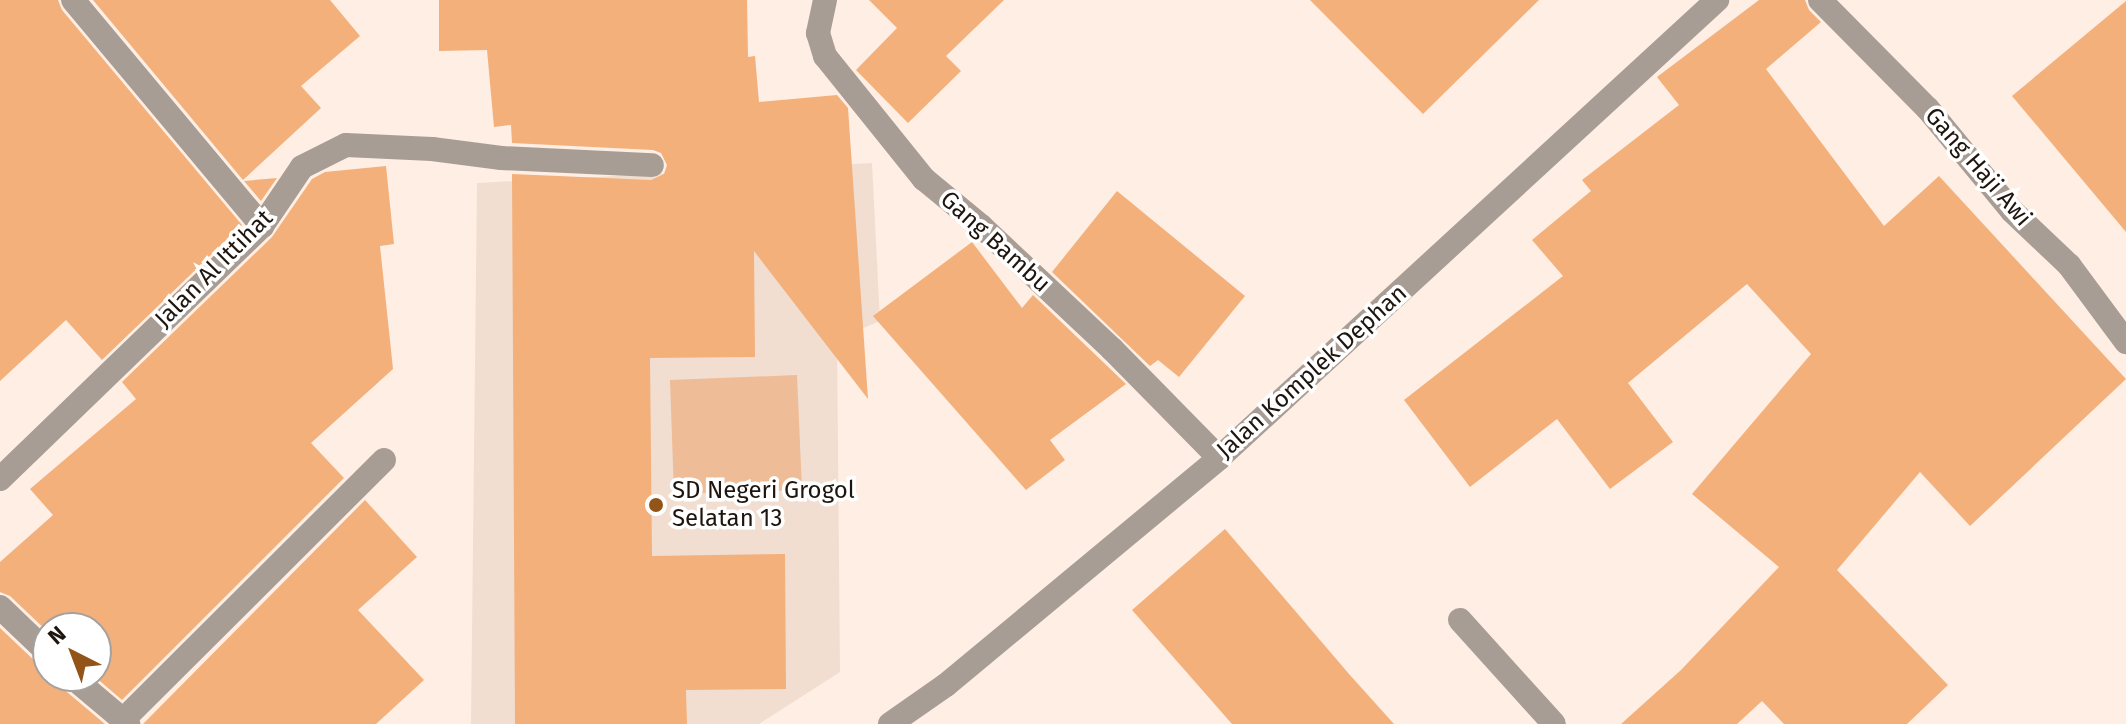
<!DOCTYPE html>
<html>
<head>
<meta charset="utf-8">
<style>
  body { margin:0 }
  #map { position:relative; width:2126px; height:724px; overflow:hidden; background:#feeee3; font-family:"Fira Sans",sans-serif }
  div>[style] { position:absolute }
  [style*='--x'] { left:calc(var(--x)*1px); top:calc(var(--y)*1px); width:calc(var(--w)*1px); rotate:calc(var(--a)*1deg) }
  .built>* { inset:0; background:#f1ded0 }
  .green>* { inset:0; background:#eebc96 }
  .building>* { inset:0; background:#f3b07b }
  .street>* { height:24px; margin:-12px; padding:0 12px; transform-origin:12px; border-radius:12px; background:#a89d95 }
  .dots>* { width:22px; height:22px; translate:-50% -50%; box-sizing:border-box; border:4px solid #fff; border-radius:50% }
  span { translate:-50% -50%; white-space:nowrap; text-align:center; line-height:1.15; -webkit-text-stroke:7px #fff; paint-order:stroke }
  .street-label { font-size:24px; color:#1e150e }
  .poi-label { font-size:24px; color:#1e150e }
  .left { translate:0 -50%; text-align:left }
  .north { position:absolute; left:32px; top:612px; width:80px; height:80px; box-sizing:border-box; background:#fff; border:2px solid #a5a19f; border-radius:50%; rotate:318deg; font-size:22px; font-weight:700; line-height:32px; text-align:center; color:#1e150e }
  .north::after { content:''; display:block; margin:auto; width:28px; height:36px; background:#925419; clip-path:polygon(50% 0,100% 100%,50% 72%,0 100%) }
</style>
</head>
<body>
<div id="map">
  <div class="built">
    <div style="clip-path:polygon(872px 163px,880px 321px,837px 339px,840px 672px,759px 724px,471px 724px,477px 183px)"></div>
  </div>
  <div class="green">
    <div style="clip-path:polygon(797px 375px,802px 490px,674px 494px,670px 380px)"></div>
  </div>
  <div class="building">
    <div style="clip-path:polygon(0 0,58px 0,62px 10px,242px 225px,102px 360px,66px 320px,0 381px)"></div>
    <div style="clip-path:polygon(93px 0,330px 0,360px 36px,301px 86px,321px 108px,243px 180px)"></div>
    <div style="clip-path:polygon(439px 0,747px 0,748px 57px,755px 56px,759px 102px,837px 95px,848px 108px,868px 399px,754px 251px,755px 357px,650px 358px,652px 556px,785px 554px,786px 689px,686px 690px,687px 724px,515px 724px,512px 174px,651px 180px,664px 174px,667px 165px,661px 153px,653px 150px,512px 143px,511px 125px,494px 127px,487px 50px,439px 51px)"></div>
    <div style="clip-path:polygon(869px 0,1004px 0,946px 56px,961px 71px,908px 123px,856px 70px,897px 28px)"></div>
    <div style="clip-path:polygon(1310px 0,1539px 0,1423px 114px)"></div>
    <div style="clip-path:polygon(1759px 0,1805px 0,1809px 10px,1821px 22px,1766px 69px,1884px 226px,1939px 176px,2126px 379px,1970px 526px,1920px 472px,1837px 570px,1948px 685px,1907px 724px,1784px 724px,1762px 701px,1737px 724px,1621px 724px,1681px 670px,1779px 567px,1692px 494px,1811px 354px,1747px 284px,1628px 383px,1673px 442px,1610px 489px,1557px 419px,1470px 487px,1404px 400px,1563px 276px,1532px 240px,1591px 191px,1582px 180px,1679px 105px,1657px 77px)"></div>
    <div style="clip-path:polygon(2126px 1px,2126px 232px,2012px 96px)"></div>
    <div style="clip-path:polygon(386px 166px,394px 244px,380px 246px,393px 369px,311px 443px,344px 478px,122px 700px,94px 676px,96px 628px,48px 628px,48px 632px,10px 596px,0 592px,0 562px,53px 515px,30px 489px,136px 399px,122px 382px,272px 237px,312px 179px,325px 172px)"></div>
    <div style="clip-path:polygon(277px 178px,261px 201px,244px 181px)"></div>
    <div style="clip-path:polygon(1117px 191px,1245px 296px,1179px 377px,1158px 360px,1150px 366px,1052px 272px)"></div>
    <div style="clip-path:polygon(972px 242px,1022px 308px,1033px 295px,1126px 384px,1050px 440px,1065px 460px,1026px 490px,873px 316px)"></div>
    <div style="clip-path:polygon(365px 500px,417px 557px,358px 610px,424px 680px,376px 724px,143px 724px)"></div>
    <div style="clip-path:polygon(1225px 529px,1349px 674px,1394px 724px,1232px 724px,1132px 610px)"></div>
    <div style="clip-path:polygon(0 628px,38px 664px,48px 668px,48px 676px,56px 676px,61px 687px,105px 724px,0 724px)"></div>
  </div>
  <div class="street">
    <div style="--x:73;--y:0;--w:295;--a:50.1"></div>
    <div style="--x:825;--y:0;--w:34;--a:102"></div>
    <div style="--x:818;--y:33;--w:24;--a:73"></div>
    <div style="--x:825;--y:56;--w:158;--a:51.2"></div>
    <div style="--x:924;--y:179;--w:74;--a:39.5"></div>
    <div style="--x:981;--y:226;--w:180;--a:43.2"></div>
    <div style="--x:1112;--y:349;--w:153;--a:45.5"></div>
    <div style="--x:1820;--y:0;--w:153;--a:45.3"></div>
    <div style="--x:1928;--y:109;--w:132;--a:50.5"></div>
    <div style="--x:2012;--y:211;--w:79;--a:43.5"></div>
    <div style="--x:2069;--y:265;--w:96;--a:53.5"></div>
    <div style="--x:0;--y:479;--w:364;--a:-44"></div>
    <div style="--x:262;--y:226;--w:71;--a:-55.9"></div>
    <div style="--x:302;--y:167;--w:49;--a:-26.6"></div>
    <div style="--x:346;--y:145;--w:86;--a:2.7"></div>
    <div style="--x:432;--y:149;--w:70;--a:7.4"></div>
    <div style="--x:501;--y:158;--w:151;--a:2.7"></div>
    <div style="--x:0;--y:607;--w:66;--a:43.8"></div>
    <div style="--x:1460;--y:620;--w:140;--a:47.9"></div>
    <div style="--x:71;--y:676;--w:75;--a:40.1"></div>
    <div style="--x:124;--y:719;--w:367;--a:-44.9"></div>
    <div style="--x:890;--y:724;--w:68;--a:-34.9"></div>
    <div style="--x:946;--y:685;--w:355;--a:-39.7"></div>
    <div style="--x:1219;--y:458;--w:677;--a:-42.6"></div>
  </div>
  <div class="dots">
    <div style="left:656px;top:505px;background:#925419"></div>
  </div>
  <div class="street-label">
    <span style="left:1978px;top:167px;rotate:49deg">Gang Haji Awi</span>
    <span style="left:995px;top:242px;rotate:42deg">Gang Bambu</span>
    <span style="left:214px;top:269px;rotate:-45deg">Jalan Al Ittihat</span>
    <span style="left:1312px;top:372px;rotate:-42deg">Jalan Komplek Dephan</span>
  </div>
  <div class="poi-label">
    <span class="left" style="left:672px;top:505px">SD Negeri Grogol<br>Selatan 13</span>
  </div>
  <div class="north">N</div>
</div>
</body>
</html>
